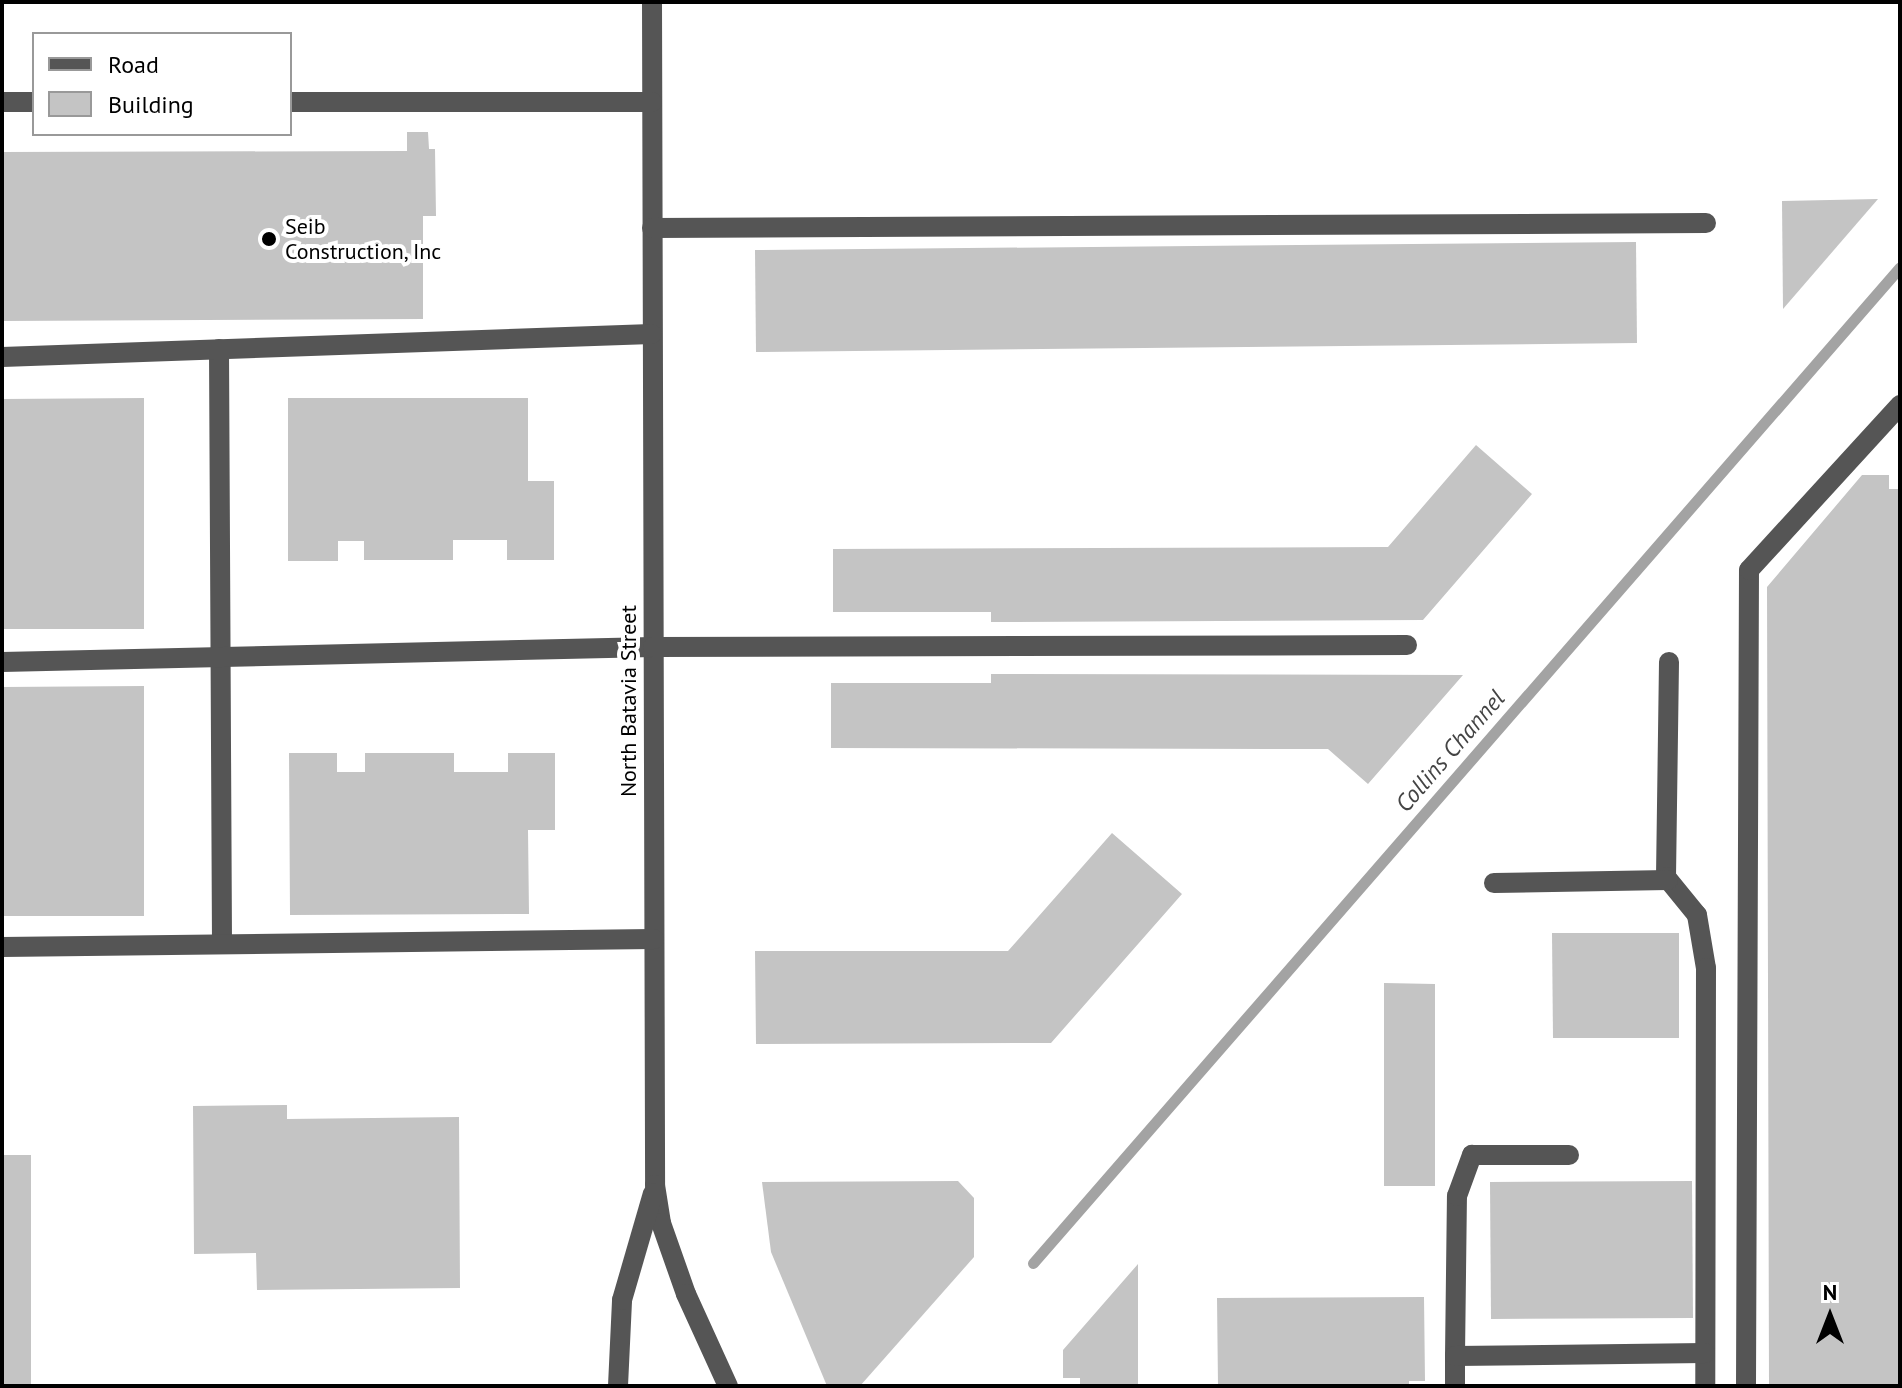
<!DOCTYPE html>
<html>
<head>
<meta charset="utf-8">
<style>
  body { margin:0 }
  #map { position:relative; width:1902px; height:1388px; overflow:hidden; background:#fff; font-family:"PT Sans",sans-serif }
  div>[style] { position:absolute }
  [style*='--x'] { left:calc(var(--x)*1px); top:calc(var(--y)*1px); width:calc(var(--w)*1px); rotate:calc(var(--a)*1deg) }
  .stream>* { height:11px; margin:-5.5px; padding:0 5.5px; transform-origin:5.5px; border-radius:5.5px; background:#a3a3a3 }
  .building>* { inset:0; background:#c4c4c4 }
  .minor>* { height:20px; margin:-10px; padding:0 10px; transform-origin:10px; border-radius:10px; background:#555 }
  .dots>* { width:22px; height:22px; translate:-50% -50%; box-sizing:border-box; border:4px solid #fff; border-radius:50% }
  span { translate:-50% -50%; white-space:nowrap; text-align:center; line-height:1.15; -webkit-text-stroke:8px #fff; paint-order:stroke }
  .poi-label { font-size:22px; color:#000 }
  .left { translate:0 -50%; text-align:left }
  .street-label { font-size:22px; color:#000 }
  .water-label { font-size:24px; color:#444; font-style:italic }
  .frame { position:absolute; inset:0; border:4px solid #000; pointer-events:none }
  .legend { position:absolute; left:32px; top:32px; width:260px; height:104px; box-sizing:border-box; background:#fff; border:2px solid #999; margin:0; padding:10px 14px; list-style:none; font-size:24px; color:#000 }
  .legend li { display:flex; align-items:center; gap:16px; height:40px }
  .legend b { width:40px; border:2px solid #999 }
  .north { position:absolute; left:1790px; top:1276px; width:80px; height:80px; -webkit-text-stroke:6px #fff; paint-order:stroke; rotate:0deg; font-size:22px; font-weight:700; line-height:32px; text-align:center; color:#000 }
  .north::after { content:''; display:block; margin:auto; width:28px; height:36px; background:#000; clip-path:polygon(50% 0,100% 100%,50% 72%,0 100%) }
</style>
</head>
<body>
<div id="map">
  <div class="stream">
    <div style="--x:1033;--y:1263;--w:1320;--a:-48.96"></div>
  </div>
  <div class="building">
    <div style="clip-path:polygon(407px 132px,428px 132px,429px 149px,435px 149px,436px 216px,423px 216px,423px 319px,2px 321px,2px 152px,407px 151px)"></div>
    <div style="clip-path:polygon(1878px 199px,1783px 309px,1782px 201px)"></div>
    <div style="clip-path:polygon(1636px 242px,1637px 343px,756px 352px,755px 250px)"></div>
    <div style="clip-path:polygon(144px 398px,144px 629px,2px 629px,2px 399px)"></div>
    <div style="clip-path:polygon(288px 398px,528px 398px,528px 481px,554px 481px,554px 560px,507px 560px,507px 540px,453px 540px,453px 560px,364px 560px,364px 541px,338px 541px,338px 561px,288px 561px)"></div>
    <div style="clip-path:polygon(1476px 445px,1532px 494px,1423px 620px,991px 622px,991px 612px,833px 612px,833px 549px,1388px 547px)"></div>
    <div style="clip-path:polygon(1862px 475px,1889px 475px,1889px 489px,1900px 489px,1900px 1386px,1769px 1386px,1767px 587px)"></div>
    <div style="clip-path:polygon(991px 674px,1463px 675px,1368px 784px,1328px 749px,831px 748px,831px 683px,991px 683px)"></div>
    <div style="clip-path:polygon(144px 686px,144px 916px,2px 916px,2px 687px)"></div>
    <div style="clip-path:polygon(289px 753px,337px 753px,337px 772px,365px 772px,365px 753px,454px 753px,454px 772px,508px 772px,508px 753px,555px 753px,555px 830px,528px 830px,529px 914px,290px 915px)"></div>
    <div style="clip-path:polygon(1112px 833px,1182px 894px,1051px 1043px,756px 1044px,755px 951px,1008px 951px)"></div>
    <div style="clip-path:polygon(1552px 933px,1679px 933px,1679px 1038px,1553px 1038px)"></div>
    <div style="clip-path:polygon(1384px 983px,1435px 984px,1435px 1186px,1384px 1186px)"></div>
    <div style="clip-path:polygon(287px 1105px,287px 1119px,459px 1117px,460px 1288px,257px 1290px,256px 1253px,194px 1254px,193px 1106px)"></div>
    <div style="clip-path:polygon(2px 1155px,31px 1155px,31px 1386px,2px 1386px)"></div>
    <div style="clip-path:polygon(958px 1181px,974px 1198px,974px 1257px,860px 1386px,827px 1386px,771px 1252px,762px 1182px)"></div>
    <div style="clip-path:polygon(1692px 1181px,1693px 1318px,1491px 1319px,1490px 1182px)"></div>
    <div style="clip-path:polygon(1138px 1264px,1138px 1386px,1080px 1386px,1080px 1378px,1063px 1378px,1063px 1350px)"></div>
    <div style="clip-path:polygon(1424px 1297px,1425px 1381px,1409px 1381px,1409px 1386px,1218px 1386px,1217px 1298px)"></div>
  </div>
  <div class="minor">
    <div style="--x:652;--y:2;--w:1183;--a:89.85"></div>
    <div style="--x:655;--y:1185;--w:38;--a:81"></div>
    <div style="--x:661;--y:1223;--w:75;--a:70.6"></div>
    <div style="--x:686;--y:1294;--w:101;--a:65.5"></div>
    <div style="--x:2;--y:102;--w:32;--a:0"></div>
    <div style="--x:290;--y:102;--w:362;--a:0"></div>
    <div style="--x:652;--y:228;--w:1054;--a:-0.27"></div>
    <div style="--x:219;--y:349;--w:595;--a:89.71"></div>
    <div style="--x:2;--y:357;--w:650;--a:-2.03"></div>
    <div style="--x:2;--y:662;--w:651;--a:-1.32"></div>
    <div style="--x:653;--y:647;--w:754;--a:-0.15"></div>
    <div style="--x:1669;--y:662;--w:215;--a:90.8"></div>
    <div style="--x:1666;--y:877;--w:49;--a:50.8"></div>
    <div style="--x:1697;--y:915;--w:54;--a:80.4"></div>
    <div style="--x:1706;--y:968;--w:418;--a:90.1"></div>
    <div style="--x:1494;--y:883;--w:174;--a:-1"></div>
    <div style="--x:2;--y:947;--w:652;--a:-0.7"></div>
    <div style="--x:1455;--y:1356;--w:160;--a:-89.3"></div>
    <div style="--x:1457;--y:1196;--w:44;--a:-69.9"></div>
    <div style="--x:1472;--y:1155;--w:97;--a:0"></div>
    <div style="--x:618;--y:1386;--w:86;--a:-87.3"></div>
    <div style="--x:622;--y:1300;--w:111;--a:-73.8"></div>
    <div style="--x:1455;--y:1386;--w:30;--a:-90"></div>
    <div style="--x:1455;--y:1356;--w:250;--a:-0.7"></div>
    <div style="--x:1746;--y:1386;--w:816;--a:-89.79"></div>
    <div style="--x:1749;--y:570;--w:224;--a:-47.5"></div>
  </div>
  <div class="dots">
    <div style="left:269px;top:239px;background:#000"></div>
  </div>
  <div class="poi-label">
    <span class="left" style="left:285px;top:239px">Seib<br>Construction, Inc</span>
  </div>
  <div class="street-label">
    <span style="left:629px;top:701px;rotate:-90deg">North Batavia Street</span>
  </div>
  <div class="water-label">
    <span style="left:1450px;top:751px;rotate:-49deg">Collins Channel</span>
  </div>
  <div class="frame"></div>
  <ul class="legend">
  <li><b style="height:10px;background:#555"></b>Road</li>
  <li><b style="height:22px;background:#c4c4c4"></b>Building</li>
  </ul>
  <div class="north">N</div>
</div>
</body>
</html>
